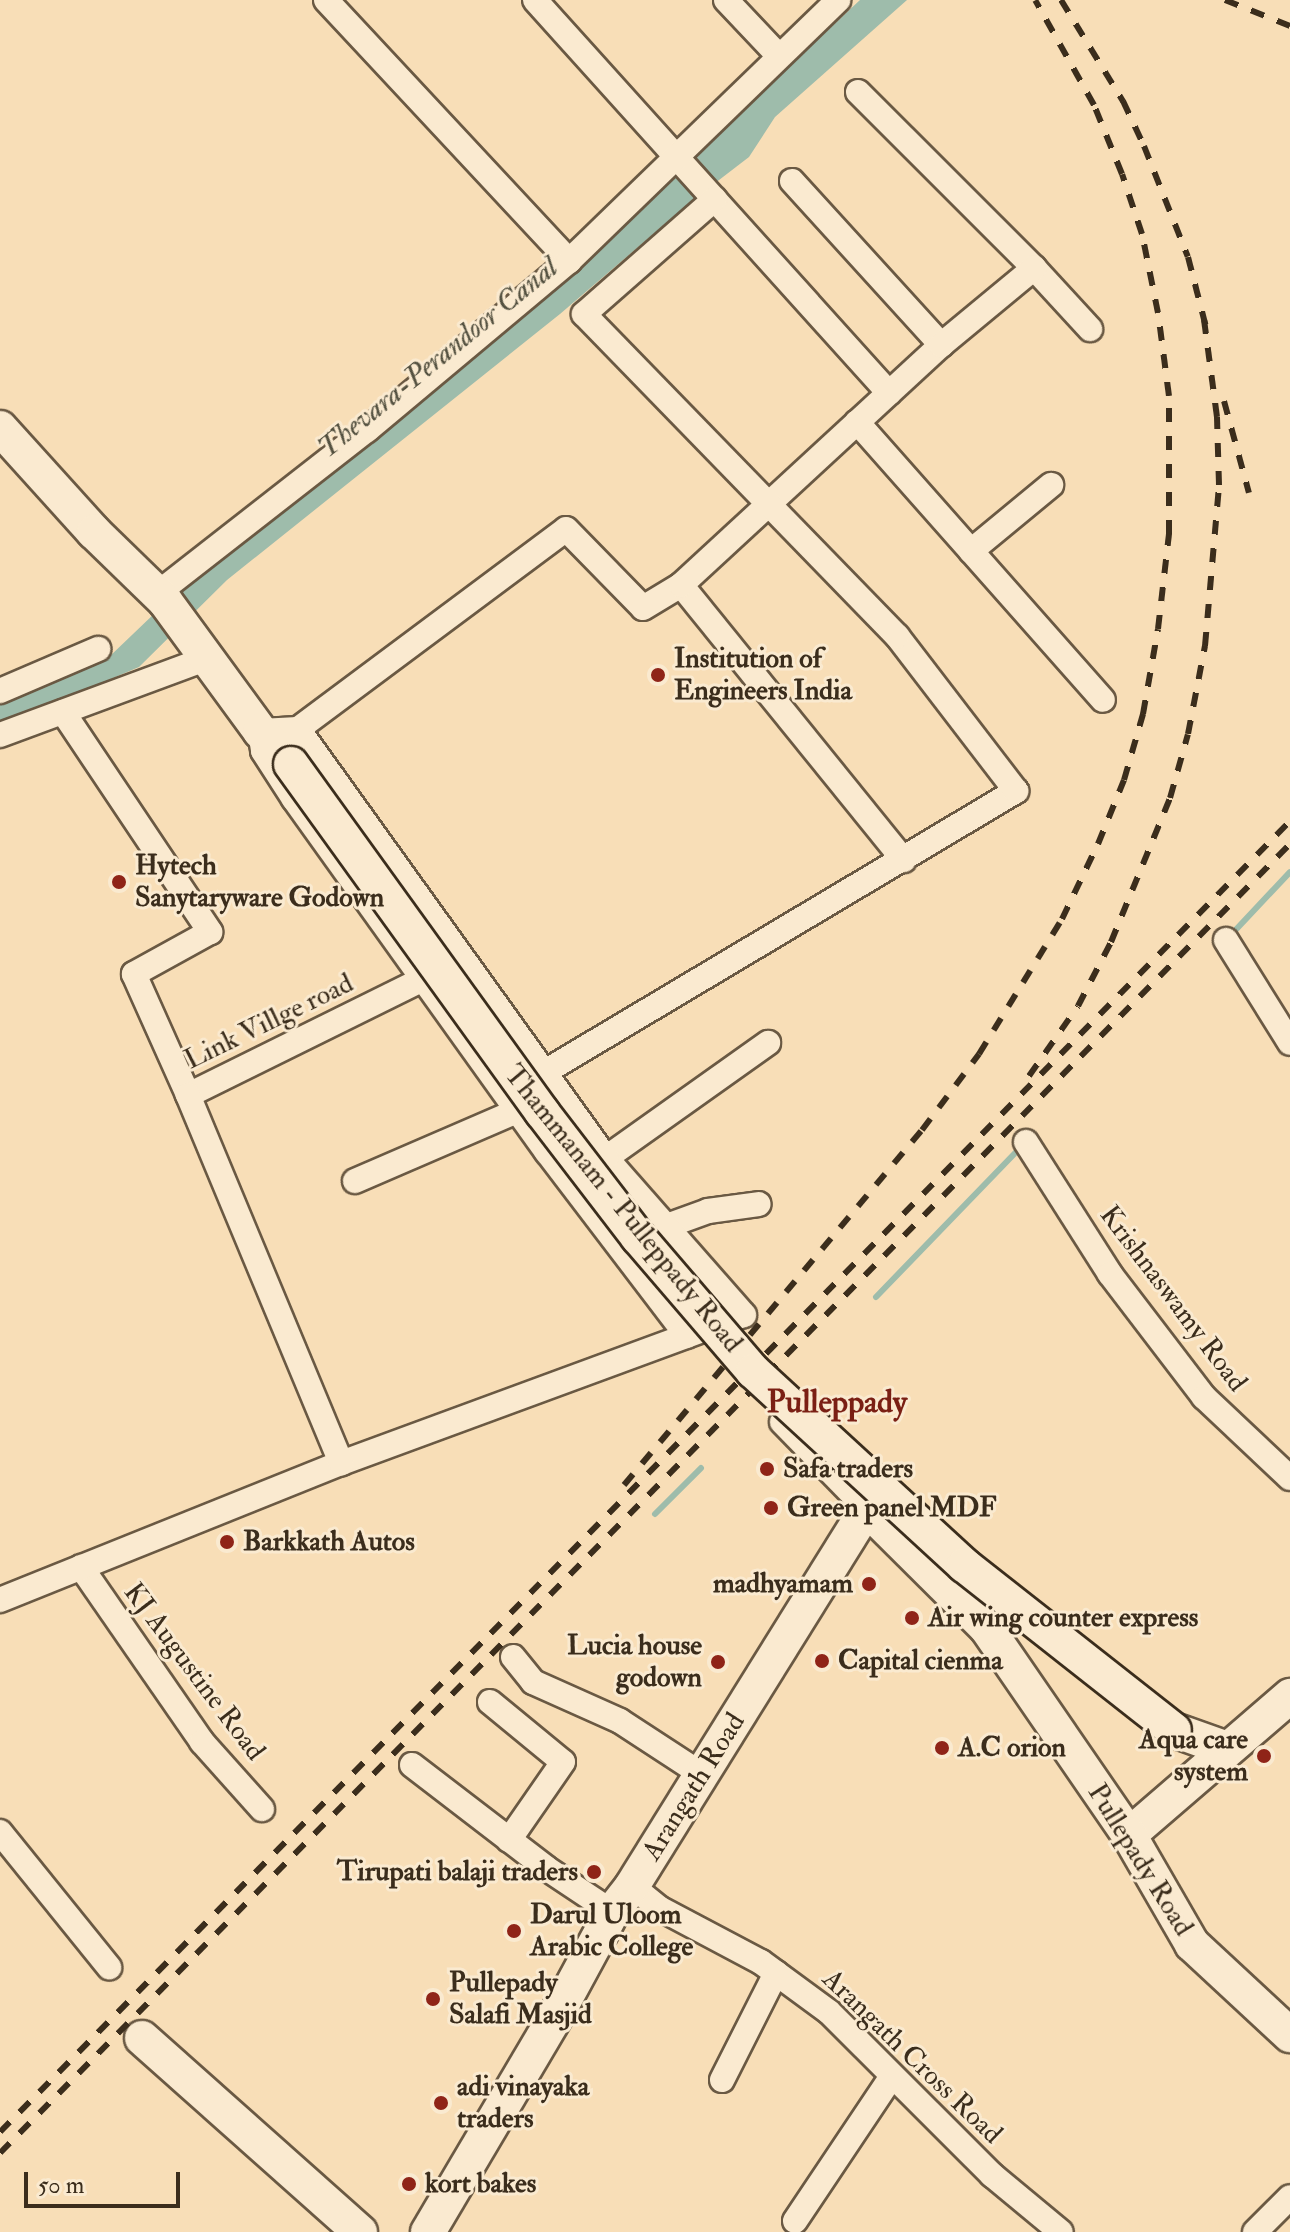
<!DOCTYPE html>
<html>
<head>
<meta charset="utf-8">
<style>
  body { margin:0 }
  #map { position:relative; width:1290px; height:2232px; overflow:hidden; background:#f8deb7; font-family:"IM FELL Double Pica",serif }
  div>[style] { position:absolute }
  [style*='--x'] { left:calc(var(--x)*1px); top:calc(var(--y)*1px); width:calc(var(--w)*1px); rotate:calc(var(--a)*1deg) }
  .water>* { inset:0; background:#9ebcab }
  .stream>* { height:6px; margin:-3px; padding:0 3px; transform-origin:3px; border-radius:3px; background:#9ebcab }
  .roads { filter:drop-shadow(2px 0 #6a5943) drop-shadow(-2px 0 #6a5943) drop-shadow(0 2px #6a5943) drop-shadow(0 -2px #6a5943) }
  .street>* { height:24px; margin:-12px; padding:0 12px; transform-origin:12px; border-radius:12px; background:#faead0 }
  .secondary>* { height:34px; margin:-17px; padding:0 17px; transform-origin:17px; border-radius:17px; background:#faead0 }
  .rail>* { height:6px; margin-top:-3px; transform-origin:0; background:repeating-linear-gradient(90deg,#3b2d1c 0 14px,transparent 0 28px) }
  .bridges { filter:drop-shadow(2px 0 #3b2d1c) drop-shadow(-2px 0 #3b2d1c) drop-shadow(0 2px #3b2d1c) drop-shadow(0 -2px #3b2d1c) }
  .secondary-bridge>* { height:34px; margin:-17px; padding:0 17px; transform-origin:17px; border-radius:17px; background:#faead0 }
  .dots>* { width:22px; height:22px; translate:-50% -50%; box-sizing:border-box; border:4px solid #faead0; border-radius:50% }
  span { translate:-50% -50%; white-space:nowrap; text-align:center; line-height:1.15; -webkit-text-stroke:6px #faead0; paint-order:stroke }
  .poi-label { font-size:28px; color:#3b2d1c; font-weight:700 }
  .left { translate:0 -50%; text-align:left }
  .right { translate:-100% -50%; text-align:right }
  .street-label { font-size:28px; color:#3b2d1c }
  .water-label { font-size:30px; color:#545140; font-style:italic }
  .quarter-label { font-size:32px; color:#7a1f14; font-weight:700 }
  .scale { position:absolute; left:24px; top:2172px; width:156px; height:36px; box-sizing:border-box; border:4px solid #3b2d1c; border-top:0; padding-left:10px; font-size:24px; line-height:28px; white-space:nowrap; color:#3b2d1c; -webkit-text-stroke:6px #faead0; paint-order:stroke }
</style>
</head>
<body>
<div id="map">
  <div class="water">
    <div style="clip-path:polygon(860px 0,907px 0,775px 117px,749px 157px,693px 200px,560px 314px,227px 580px,139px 667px,0 726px,0 702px,109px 657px,180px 589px,580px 263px)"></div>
  </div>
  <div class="stream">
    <div style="--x:1229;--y:937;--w:89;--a:-46.8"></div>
    <div style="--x:876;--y:1297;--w:203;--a:-46"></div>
    <div style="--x:655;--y:1514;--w:65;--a:-45"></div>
  </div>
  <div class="roads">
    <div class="street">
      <div style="--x:326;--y:0;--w:357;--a:47"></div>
      <div style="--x:535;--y:0;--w:529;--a:47.99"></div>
      <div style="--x:726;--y:0;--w:77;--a:46.6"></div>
      <div style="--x:858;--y:92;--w:249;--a:45"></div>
      <div style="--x:1034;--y:268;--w:83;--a:47.4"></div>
      <div style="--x:792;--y:181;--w:222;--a:47.7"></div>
      <div style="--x:857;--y:422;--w:371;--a:48.5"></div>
      <div style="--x:971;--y:551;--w:104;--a:-39.5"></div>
      <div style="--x:681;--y:585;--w:354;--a:51"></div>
      <div style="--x:158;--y:593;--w:265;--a:-38"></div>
      <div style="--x:367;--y:430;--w:263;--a:-39.9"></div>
      <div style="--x:569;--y:261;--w:375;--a:-44.1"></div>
      <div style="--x:0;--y:691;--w:107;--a:-23.2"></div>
      <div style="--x:63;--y:712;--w:265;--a:56.2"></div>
      <div style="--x:210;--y:932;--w:87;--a:151.1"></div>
      <div style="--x:134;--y:974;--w:133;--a:65.9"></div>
      <div style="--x:298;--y:729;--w:334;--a:-36.7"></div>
      <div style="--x:566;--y:529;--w:110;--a:45.7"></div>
      <div style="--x:643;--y:608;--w:44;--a:-31.2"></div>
      <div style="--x:681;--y:585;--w:354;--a:-42.7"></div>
      <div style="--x:941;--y:345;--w:121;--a:-39.6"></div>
      <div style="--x:0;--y:735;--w:222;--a:-20.3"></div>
      <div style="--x:1226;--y:940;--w:121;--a:58.1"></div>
      <div style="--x:423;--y:979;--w:213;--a:54.4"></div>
      <div style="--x:547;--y:1152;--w:231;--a:52.7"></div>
      <div style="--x:543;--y:1073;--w:551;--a:-30.8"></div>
      <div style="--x:1016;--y:791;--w:195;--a:-127.5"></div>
      <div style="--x:897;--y:636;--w:449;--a:-134.2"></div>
      <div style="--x:584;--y:314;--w:174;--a:-41.3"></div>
      <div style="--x:1026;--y:1142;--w:156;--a:57.5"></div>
      <div style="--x:1110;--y:1274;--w:155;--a:52.6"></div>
      <div style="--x:1204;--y:1397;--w:118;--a:43.3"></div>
      <div style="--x:606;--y:1158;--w:199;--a:-35.4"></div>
      <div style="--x:355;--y:1181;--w:179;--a:-23.4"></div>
      <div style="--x:664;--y:1227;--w:47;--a:-20"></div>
      <div style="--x:708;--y:1211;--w:51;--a:-7.8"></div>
      <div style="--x:782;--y:1422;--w:122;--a:45.7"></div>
      <div style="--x:81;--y:1567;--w:213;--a:55.3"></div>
      <div style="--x:202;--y:1742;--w:90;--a:48.2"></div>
      <div style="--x:0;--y:1600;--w:367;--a:-21.9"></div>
      <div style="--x:341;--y:1463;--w:429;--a:-20.2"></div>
      <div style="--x:744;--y:1315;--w:209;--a:-131.3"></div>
      <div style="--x:606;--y:1158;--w:528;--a:-125.68"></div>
      <div style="--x:298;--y:729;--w:38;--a:177"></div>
      <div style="--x:260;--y:731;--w:20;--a:81"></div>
      <div style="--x:263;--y:751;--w:57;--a:57.1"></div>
      <div style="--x:294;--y:799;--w:221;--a:54.4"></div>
      <div style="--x:423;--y:979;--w:262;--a:153.7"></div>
      <div style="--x:188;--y:1095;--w:399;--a:67.4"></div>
      <div style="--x:513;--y:1657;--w:32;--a:51"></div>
      <div style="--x:533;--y:1682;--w:95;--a:24.1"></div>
      <div style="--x:620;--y:1721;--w:86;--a:33.1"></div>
      <div style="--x:692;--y:1768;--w:14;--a:65"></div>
      <div style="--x:490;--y:1702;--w:94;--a:39.4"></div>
      <div style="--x:563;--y:1762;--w:95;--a:124.7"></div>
      <div style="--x:412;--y:1765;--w:169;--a:37.5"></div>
      <div style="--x:546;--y:1868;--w:79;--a:33.7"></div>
      <div style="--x:0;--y:1832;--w:174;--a:51.1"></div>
      <div style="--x:632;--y:1886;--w:35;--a:39"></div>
      <div style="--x:659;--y:1908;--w:115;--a:27.9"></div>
      <div style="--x:761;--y:1962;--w:84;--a:36.3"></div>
      <div style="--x:829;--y:2012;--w:231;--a:45"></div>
      <div style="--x:992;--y:2175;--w:89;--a:39.6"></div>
      <div style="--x:722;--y:2080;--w:120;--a:-63.2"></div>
      <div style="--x:795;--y:2221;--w:174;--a:-56.2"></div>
      <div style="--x:1255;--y:2232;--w:49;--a:-45"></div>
    </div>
    <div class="secondary">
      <div style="--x:0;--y:428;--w:140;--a:47.9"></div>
      <div style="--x:94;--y:532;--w:99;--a:44.2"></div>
      <div style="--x:165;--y:601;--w:161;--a:53.8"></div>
      <div style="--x:260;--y:731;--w:45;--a:46.8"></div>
      <div style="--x:1174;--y:1730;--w:56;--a:19.7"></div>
      <div style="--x:1129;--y:1835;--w:213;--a:-40.8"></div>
      <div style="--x:142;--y:2038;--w:292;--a:41.7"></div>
      <div style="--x:428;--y:2232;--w:256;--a:-59.4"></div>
      <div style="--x:558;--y:2012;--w:114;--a:-61.6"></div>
      <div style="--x:612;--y:1912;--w:33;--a:-52"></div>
      <div style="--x:632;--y:1886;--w:444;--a:-58.1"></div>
      <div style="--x:867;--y:1509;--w:168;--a:44.8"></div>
      <div style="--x:986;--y:1627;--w:252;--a:55.5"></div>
      <div style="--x:1129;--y:1835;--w:126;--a:60"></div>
      <div style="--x:1192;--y:1944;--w:134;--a:42.9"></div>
    </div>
  </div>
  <div class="rail">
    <div style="--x:1061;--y:0;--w:119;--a:58.5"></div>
    <div style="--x:1123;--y:101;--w:50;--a:65"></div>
    <div style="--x:1144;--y:146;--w:119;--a:68.4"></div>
    <div style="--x:1188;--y:257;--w:76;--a:75.6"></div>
    <div style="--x:1225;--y:0;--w:70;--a:21.8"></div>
    <div style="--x:1224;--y:401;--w:95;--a:74.8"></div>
    <div style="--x:1029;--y:1076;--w:85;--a:-55"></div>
    <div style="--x:1078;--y:1006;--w:72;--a:-62.7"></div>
    <div style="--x:1111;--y:942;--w:156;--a:-67.7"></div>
    <div style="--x:1170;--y:798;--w:66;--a:-74.3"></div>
    <div style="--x:1188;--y:734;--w:90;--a:-79.1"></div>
    <div style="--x:1205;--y:646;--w:162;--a:-85"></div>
    <div style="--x:1219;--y:485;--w:68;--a:-91.7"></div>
    <div style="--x:1217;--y:417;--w:98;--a:-97.6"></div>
    <div style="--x:624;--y:1485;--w:463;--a:-50"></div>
    <div style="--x:922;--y:1130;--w:95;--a:-53.1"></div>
    <div style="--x:979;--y:1054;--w:158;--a:-58.4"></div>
    <div style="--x:1062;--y:919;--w:83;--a:-64.4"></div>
    <div style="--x:1098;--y:844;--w:69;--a:-67.9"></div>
    <div style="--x:1124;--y:780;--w:69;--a:-73.9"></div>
    <div style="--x:1143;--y:714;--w:86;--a:-80"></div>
    <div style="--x:1158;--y:629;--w:96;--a:-83.4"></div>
    <div style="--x:1169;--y:534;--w:138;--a:-90"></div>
    <div style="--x:1169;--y:396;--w:84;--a:-97.5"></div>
    <div style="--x:1158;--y:313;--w:81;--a:-101.4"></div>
    <div style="--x:1142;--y:234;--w:63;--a:-108.4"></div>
    <div style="--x:1122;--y:174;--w:74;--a:-112.1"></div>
    <div style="--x:1094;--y:105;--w:120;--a:-119.3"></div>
    <div style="--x:0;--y:2132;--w:1839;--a:-45.46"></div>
    <div style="--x:0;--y:2153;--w:1838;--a:-45.42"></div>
  </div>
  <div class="bridges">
    <div class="secondary-bridge">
      <div style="--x:291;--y:764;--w:429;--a:54.2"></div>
      <div style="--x:542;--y:1112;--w:158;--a:52.5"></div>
      <div style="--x:638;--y:1237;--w:177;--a:49.4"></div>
      <div style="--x:753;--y:1371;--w:287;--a:42.6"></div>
      <div style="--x:964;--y:1565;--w:267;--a:38.2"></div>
    </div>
  </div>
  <div class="dots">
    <div style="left:658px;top:675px;background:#8f2418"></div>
    <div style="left:119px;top:882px;background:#8f2418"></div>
    <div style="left:767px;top:1469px;background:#8f2418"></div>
    <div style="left:771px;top:1508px;background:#8f2418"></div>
    <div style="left:227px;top:1542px;background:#8f2418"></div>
    <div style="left:869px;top:1584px;background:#8f2418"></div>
    <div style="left:912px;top:1618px;background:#8f2418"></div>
    <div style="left:822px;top:1661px;background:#8f2418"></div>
    <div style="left:718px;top:1662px;background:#8f2418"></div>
    <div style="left:942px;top:1748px;background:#8f2418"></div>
    <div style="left:1264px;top:1756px;background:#8f2418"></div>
    <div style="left:594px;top:1872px;background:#8f2418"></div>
    <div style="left:514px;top:1931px;background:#8f2418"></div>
    <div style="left:433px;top:1999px;background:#8f2418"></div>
    <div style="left:441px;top:2103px;background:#8f2418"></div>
    <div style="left:409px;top:2184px;background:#8f2418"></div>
  </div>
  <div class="poi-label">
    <span class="left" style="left:674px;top:675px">Institution of<br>Engineers India</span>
    <span class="left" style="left:135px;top:882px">Hytech<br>Sanytaryware Godown</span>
    <span class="left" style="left:783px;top:1469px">Safa traders</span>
    <span class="left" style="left:787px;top:1508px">Green panel MDF</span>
    <span class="left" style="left:243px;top:1542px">Barkkath Autos</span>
    <span class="right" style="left:853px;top:1584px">madhyamam</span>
    <span class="left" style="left:928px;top:1618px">Air wing counter express</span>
    <span class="right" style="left:702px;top:1662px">Lucia house<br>godown</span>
    <span class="left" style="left:838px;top:1661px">Capital cienma</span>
    <span class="right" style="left:1248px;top:1756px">Aqua care<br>system</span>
    <span class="left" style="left:958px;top:1748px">A.C orion</span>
    <span class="right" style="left:578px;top:1872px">Tirupati balaji traders</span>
    <span class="left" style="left:530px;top:1931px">Darul Uloom<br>Arabic College</span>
    <span class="left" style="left:449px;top:1999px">Pullepady<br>Salafi Masjid</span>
    <span class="left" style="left:457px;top:2103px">adi vinayaka<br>traders</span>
    <span class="left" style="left:425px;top:2184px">kort bakes</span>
  </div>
  <div class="street-label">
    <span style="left:269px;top:1022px;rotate:-26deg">Link Villge road</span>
    <span style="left:623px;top:1209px;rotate:51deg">Thammanam - Pulleppady Road</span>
    <span style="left:1173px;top:1299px;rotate:53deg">Krishnaswamy Road</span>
    <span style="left:194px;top:1672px;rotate:53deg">KJ Augustine Road</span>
    <span style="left:694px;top:1787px;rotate:-58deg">Arangath Road</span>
    <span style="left:1140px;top:1860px;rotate:58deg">Pullepady Road</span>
    <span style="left:912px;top:2057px;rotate:44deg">Arangath Cross Road</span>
  </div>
  <div class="water-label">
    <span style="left:438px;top:358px;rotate:-39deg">Thevara-Perandoor Canal</span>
  </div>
  <div class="quarter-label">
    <span style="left:837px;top:1402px">Pulleppady</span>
  </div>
  <div class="scale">50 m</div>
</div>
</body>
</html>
